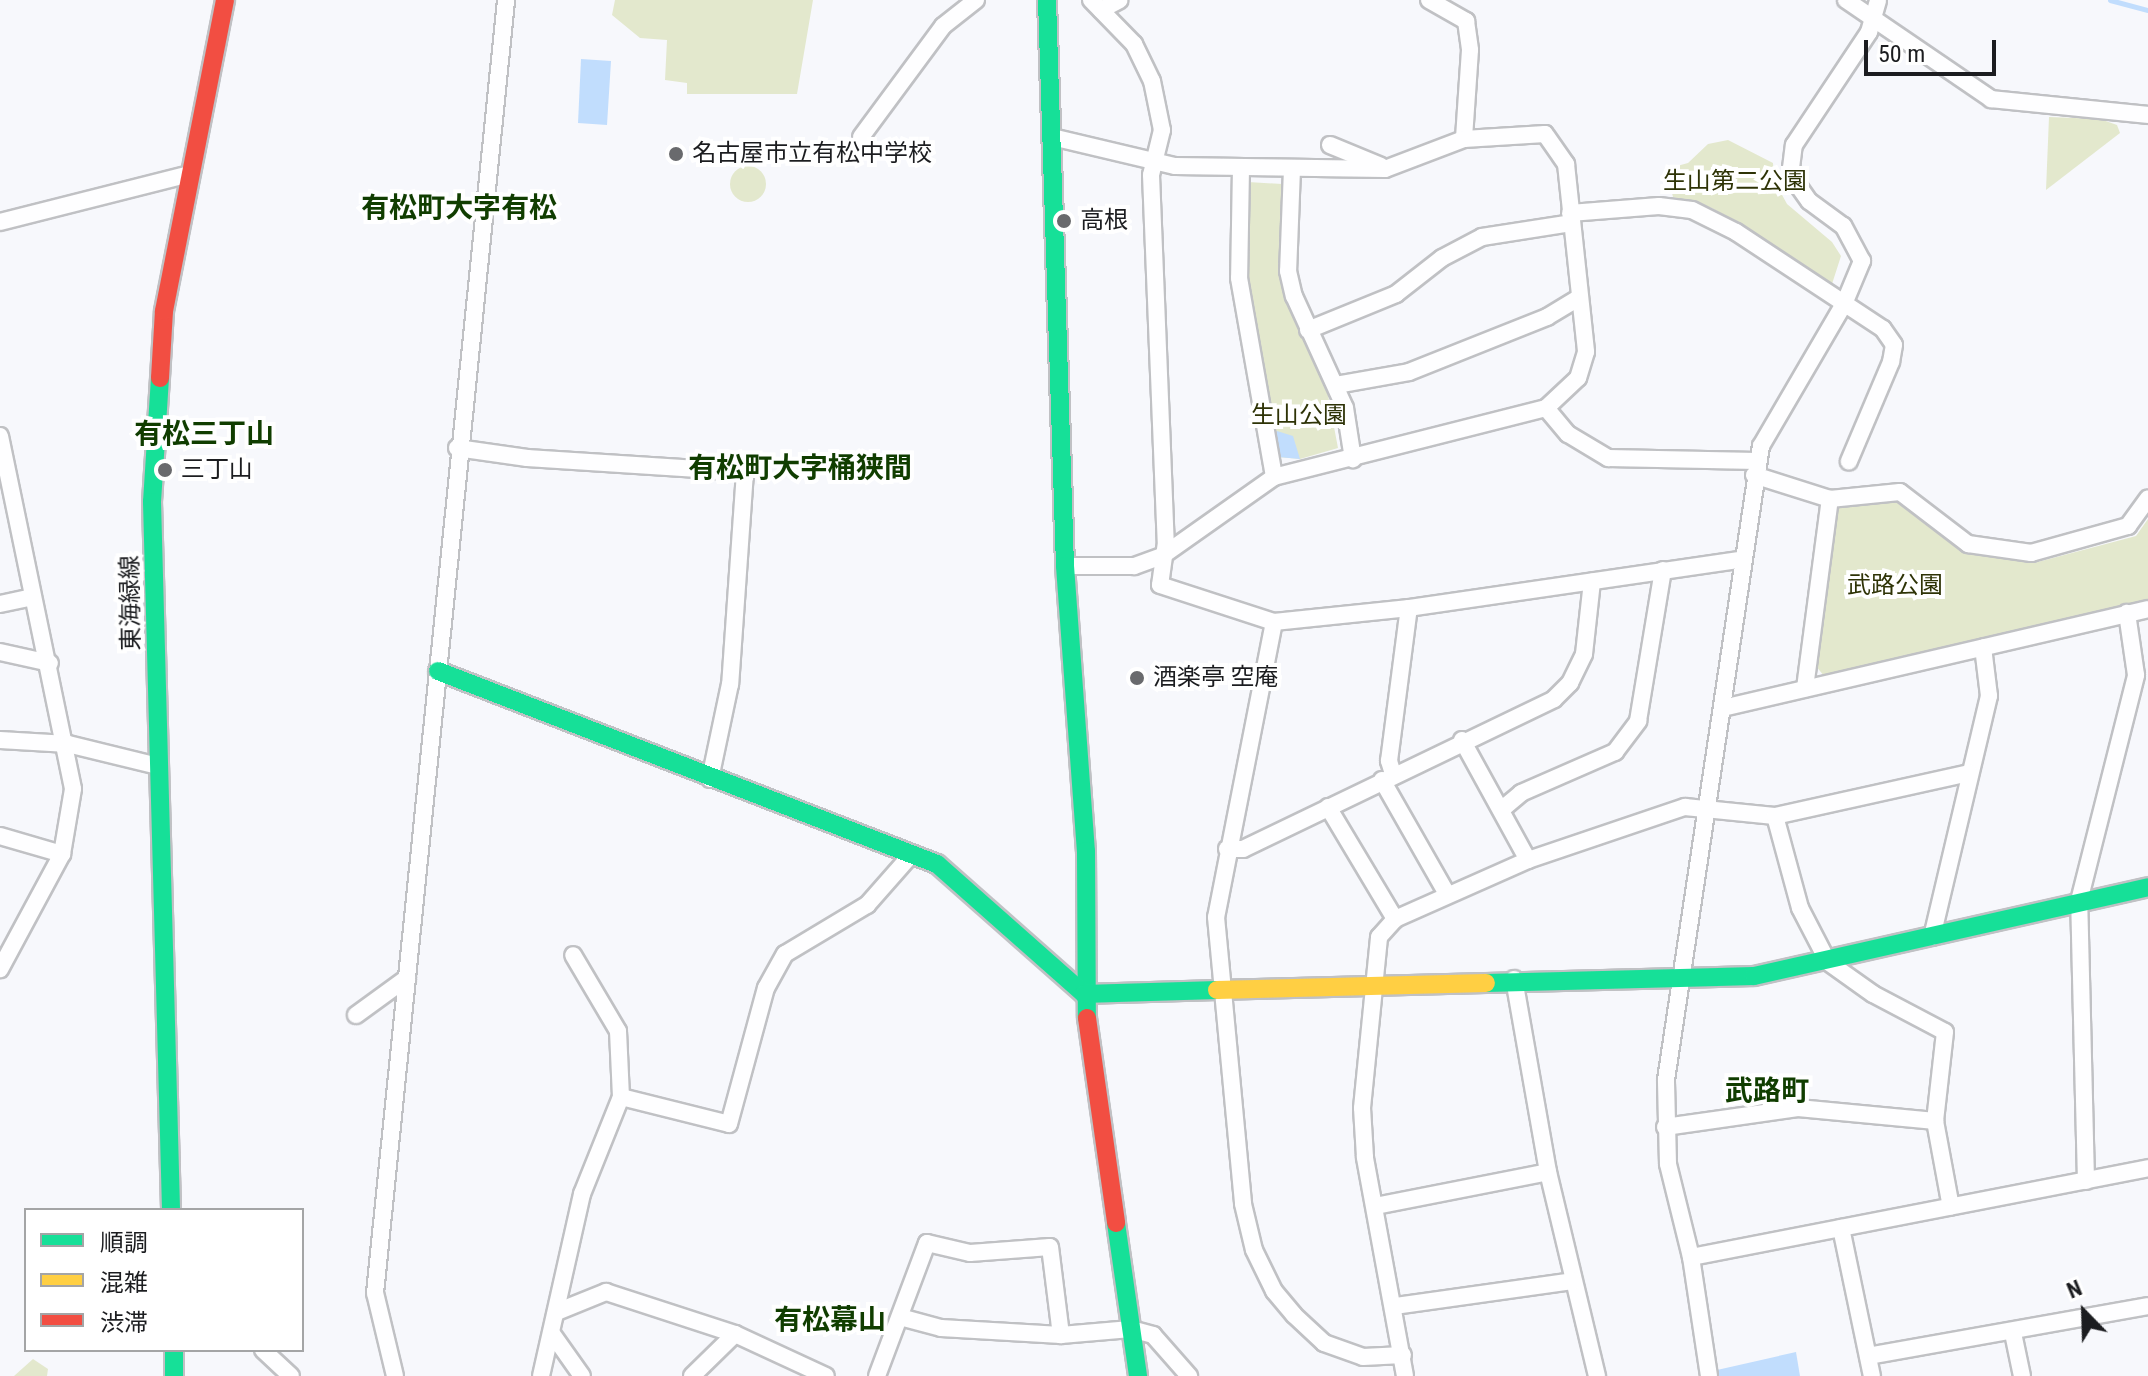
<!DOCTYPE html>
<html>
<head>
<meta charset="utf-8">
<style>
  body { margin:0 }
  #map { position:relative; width:2148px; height:1376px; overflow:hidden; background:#f7f8fc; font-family:"Roboto Condensed","Noto Sans JP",sans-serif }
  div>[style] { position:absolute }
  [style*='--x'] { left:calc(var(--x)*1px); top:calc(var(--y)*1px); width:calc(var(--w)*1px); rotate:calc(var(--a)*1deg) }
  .green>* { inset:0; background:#e3e8cd }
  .round { border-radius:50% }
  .water>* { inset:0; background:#c1ddfd }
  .stream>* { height:5px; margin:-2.5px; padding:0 2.5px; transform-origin:2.5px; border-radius:2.5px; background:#c1ddfd }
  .roads { filter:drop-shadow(2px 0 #c0c1c4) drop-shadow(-2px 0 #c0c1c4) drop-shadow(0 2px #c0c1c4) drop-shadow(0 -2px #c0c1c4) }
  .street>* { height:16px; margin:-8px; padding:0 8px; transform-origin:8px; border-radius:8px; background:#fefeff }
  .fast>* { height:18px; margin:-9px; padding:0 9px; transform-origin:9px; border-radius:9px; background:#16e098 }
  .slow>* { height:18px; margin:-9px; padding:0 9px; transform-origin:9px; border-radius:9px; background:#ffcf43 }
  .jam>* { height:18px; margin:-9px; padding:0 9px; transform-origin:9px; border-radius:9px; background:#f24e42 }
  .dots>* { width:22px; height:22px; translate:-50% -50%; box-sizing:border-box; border:4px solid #fff; border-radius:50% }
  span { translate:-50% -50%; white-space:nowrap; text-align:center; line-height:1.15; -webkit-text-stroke:8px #fff; paint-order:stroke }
  .poi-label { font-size:24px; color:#1c1d20 }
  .left { translate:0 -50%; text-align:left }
  .park-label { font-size:24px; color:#2e3306 }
  .street-label { font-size:24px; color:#1c1d20 }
  .quarter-label { font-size:28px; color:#103d00; font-weight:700 }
  .legend { position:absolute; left:24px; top:1208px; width:280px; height:144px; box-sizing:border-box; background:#fff; border:2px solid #a4a5a6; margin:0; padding:10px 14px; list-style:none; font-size:24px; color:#1c1d20 }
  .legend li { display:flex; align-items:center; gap:16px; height:40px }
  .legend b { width:40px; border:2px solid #a4a5a6 }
  .north { position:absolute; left:2044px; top:1272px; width:80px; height:80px; -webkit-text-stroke:6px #fff; paint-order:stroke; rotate:337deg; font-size:22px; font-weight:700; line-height:32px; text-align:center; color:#1c1d20 }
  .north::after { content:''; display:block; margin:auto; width:28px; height:36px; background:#1c1d20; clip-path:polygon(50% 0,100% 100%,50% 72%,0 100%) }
  .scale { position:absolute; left:1864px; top:40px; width:132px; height:36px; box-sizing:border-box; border:4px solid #1c1d20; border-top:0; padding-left:10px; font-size:24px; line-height:28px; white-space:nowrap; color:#1c1d20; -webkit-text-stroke:6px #fff; paint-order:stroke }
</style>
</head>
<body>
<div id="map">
  <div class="green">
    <div style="clip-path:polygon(615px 0,813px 0,797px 94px,687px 94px,687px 83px,665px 80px,667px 40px,640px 38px,612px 15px)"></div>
    <div style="clip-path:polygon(2049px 117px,2100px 119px,2117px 125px,2120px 133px,2046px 190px)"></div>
    <div style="clip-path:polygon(1728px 140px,1773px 163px,1774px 180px,1787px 204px,1832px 242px,1841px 256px,1832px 284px,1712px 208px,1673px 197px,1666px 169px,1688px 163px,1708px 144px)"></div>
    <div class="round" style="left:730px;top:166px;width:36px;height:36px"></div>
    <div style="clip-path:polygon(1248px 182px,1282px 184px,1281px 275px,1328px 395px,1338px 448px,1300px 459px,1278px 457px,1245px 276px)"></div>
    <div style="clip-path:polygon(1895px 500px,1968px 554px,2034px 563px,2136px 536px,2148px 519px,2148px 601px,1824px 676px,1816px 666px,1833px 514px,1838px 507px)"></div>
    <div style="clip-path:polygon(33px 1359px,48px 1369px,47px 1376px,14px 1376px)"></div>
  </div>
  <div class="water">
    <div style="clip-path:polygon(581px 59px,611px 61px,607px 125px,578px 123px)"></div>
    <div style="clip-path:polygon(1277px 431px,1293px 436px,1300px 459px,1278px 457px,1271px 438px)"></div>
    <div style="clip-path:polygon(1796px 1352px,1800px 1376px,1719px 1376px,1717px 1370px)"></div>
  </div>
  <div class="stream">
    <div style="--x:2110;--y:0;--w:39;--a:15"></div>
  </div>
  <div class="roads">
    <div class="street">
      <div style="--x:1091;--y:0;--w:62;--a:45.7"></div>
      <div style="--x:1134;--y:44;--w:41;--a:64.1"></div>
      <div style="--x:1152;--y:81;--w:50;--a:78.5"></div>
      <div style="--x:1162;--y:130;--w:46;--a:103.7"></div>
      <div style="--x:1151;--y:175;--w:367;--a:87.7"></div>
      <div style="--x:1166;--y:542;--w:43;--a:97.9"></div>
      <div style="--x:1160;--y:585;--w:120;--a:18"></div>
      <div style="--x:1274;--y:622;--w:136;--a:-5.9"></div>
      <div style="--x:1409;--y:608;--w:338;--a:-8.3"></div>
      <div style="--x:1429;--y:0;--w:43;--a:29.6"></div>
      <div style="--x:1466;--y:21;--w:29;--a:82"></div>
      <div style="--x:1470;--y:50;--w:89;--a:93.9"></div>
      <div style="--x:1846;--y:0;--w:176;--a:34.3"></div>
      <div style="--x:1991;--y:99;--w:158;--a:5.8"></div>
      <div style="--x:1101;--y:10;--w:21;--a:-28"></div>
      <div style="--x:861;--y:137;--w:138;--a:-53.5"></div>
      <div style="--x:943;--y:26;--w:42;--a:-38.2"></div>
      <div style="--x:1052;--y:137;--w:126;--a:13.3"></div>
      <div style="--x:1175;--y:166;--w:210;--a:0.8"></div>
      <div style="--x:1385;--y:169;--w:85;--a:-20.8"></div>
      <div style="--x:1464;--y:139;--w:81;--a:-3.5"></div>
      <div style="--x:1545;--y:134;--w:37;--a:55"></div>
      <div style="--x:1566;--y:164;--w:189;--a:83.9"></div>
      <div style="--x:1586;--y:352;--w:27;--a:107"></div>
      <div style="--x:1578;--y:378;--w:44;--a:136.8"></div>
      <div style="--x:1546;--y:408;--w:281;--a:165.8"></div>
      <div style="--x:1274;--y:477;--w:137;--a:144.8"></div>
      <div style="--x:1162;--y:556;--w:30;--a:160"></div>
      <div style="--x:1134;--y:566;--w:69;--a:180"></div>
      <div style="--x:1330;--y:145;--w:55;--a:22.4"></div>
      <div style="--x:1241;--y:168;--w:110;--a:91"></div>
      <div style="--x:1239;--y:278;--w:202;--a:80"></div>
      <div style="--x:1292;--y:169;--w:102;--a:92.2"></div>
      <div style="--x:1288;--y:271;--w:26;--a:77"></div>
      <div style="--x:1294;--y:296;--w:123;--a:65.5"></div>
      <div style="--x:1345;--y:408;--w:52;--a:81.1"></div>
      <div style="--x:1570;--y:213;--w:89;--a:-4.5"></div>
      <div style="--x:1659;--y:206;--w:33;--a:7"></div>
      <div style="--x:1692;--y:210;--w:49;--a:26.6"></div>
      <div style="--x:1736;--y:232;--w:176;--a:33.4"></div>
      <div style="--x:1883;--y:329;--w:19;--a:55"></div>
      <div style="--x:1894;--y:345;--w:17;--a:100"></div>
      <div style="--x:1891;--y:362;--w:108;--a:113"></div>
      <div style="--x:0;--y:222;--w:196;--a:-14.2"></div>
      <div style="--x:1308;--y:330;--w:95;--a:-22.2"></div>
      <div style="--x:1396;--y:294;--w:58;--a:-38"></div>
      <div style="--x:1442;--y:258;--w:45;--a:-27.7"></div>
      <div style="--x:1482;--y:237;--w:90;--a:-8.9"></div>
      <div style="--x:1336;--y:385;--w:74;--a:-10.1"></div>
      <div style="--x:1409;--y:372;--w:149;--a:-21.7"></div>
      <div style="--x:1547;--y:317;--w:37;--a:-31"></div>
      <div style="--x:1546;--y:408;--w:34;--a:50"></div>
      <div style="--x:1568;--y:434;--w:47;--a:31"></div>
      <div style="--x:1608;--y:458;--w:149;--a:1.2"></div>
      <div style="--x:0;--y:436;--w:360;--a:78.3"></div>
      <div style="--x:73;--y:789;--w:66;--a:99.6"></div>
      <div style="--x:62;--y:854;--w:131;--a:118.3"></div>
      <div style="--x:457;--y:448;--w:71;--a:8.1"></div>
      <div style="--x:527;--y:458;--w:218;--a:3.7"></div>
      <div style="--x:745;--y:472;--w:213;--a:94"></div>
      <div style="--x:730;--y:684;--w:97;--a:101.9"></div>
      <div style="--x:1754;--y:475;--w:80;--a:17.5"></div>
      <div style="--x:1830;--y:499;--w:70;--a:-5.7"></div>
      <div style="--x:1900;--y:492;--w:86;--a:37.4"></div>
      <div style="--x:1968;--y:544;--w:64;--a:8.1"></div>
      <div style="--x:2031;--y:553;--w:101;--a:-15.6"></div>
      <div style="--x:2128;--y:526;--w:34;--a:-54"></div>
      <div style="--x:0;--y:604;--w:33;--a:-12"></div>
      <div style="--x:1274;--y:622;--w:301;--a:101.1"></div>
      <div style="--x:1216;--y:917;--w:288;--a:84.6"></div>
      <div style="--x:1243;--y:1204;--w:47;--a:76.6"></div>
      <div style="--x:1254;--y:1250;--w:46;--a:64"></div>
      <div style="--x:1274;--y:1291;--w:31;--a:50"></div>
      <div style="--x:1294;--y:1315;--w:41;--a:43"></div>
      <div style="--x:1324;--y:1343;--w:41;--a:19.7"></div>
      <div style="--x:1363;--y:1357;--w:40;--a:-2.9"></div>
      <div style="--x:0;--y:652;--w:51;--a:12.4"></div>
      <div style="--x:1805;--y:688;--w:191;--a:-82.5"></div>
      <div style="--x:1723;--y:708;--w:436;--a:-13.1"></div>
      <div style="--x:0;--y:740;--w:68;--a:3.4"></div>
      <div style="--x:68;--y:744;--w:93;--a:13.7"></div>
      <div style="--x:1462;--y:740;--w:137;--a:61.2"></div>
      <div style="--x:1393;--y:774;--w:14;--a:-107"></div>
      <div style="--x:1389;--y:761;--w:154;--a:-82.6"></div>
      <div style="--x:1382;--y:780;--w:131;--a:60.3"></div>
      <div style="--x:1328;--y:807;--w:131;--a:59.1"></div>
      <div style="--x:1501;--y:810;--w:26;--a:-40"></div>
      <div style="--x:1521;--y:793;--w:103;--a:-23.6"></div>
      <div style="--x:1615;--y:752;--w:39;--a:-53"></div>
      <div style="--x:1638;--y:721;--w:153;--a:-80.6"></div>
      <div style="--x:1775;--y:816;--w:95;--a:74.8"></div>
      <div style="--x:1800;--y:908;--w:61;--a:62.6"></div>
      <div style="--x:1828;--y:962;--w:55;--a:35.4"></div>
      <div style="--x:1873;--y:994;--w:81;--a:27.8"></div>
      <div style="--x:1945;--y:1032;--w:90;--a:96.4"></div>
      <div style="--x:1935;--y:1121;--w:87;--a:79.5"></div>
      <div style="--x:0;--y:836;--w:65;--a:16.2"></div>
      <div style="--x:1227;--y:849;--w:16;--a:0"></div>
      <div style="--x:1243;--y:849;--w:345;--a:-25.7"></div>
      <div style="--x:1554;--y:699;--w:23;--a:-45"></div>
      <div style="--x:1570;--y:683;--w:32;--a:-64"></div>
      <div style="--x:1584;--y:654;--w:73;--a:-83.7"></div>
      <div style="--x:1932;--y:937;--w:248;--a:-76.7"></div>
      <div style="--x:1989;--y:696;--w:49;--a:-97"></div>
      <div style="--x:1514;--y:979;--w:196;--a:80"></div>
      <div style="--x:1548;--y:1172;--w:210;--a:76.5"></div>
      <div style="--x:356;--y:1015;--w:63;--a:-36"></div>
      <div style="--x:621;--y:1097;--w:111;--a:14"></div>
      <div style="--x:729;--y:1124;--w:141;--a:-74.8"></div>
      <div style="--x:766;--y:988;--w:39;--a:-61"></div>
      <div style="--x:785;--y:954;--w:96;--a:-30.9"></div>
      <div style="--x:867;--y:905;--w:67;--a:-48.7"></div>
      <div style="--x:1665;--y:1127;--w:134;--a:-8.1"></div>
      <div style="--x:1798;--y:1108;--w:138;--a:5.4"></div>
      <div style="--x:2086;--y:1181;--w:280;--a:-91.4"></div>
      <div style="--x:2079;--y:901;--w:233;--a:-75.8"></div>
      <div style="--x:2136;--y:675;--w:63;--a:-98.3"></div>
      <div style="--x:1375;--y:1206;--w:176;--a:-11.1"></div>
      <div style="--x:1841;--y:1228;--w:151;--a:78.2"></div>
      <div style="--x:1691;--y:1257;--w:466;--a:-11"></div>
      <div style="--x:1395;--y:1306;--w:180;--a:-8"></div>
      <div style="--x:559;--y:1311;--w:51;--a:-22"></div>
      <div style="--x:606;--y:1292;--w:136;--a:18"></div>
      <div style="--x:735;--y:1334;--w:100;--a:24.8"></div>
      <div style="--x:900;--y:1317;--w:42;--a:15"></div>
      <div style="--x:941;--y:1328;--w:120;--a:3.3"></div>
      <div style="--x:1061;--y:1335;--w:70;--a:-4.9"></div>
      <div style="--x:1131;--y:1329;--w:23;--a:15"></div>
      <div style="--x:1153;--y:1335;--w:55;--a:48.7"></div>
      <div style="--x:2013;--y:1333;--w:44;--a:78.2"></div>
      <div style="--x:553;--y:1335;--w:50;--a:54.7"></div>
      <div style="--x:263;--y:1350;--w:38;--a:43"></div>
      <div style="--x:1868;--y:1356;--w:284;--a:-10.1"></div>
      <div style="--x:395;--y:1376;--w:85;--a:-103.5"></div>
      <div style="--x:375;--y:1293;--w:1300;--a:-84.21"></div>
      <div style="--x:541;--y:1376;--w:187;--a:-77.3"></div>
      <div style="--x:582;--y:1194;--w:105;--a:-68.1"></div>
      <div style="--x:621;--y:1097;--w:66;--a:-92.6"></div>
      <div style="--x:618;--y:1031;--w:88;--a:-120.6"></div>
      <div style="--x:692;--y:1376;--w:60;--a:-44.3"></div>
      <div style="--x:877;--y:1376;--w:142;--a:-69.4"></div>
      <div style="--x:927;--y:1243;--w:44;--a:13.1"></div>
      <div style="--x:970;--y:1253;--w:80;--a:-4.3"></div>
      <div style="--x:1050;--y:1247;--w:89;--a:82.9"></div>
      <div style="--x:1405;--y:1376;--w:223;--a:-100.4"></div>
      <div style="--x:1365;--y:1157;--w:49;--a:-93.5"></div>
      <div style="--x:1362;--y:1108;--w:172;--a:-84.3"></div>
      <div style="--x:1379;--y:937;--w:24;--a:-48"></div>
      <div style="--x:1395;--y:919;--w:145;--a:-23.9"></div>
      <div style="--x:1528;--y:860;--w:166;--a:-18.7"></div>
      <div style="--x:1685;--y:807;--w:90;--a:5.7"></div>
      <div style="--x:1775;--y:816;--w:199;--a:-12.5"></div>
      <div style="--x:1709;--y:1376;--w:120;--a:-98.6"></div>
      <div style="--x:1691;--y:1257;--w:96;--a:-103.9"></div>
      <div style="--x:1668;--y:1164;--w:84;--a:-91.4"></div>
      <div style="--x:1666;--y:1080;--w:641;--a:-81.48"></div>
      <div style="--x:1761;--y:446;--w:164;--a:-59.7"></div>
      <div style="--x:1844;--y:304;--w:47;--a:-67.3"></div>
      <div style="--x:1862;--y:261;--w:40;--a:-118"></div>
      <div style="--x:1843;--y:226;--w:42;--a:-143.7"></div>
      <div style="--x:1809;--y:201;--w:21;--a:-125"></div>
      <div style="--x:1797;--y:184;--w:17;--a:-111"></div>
      <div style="--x:1791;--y:168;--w:23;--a:-83"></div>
      <div style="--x:1794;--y:145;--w:136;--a:-56.4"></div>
      <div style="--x:1869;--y:32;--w:33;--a:-74"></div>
    </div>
    <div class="fast">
      <div style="--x:1047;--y:0;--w:566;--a:88.18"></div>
      <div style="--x:1065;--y:566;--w:286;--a:85.8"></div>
      <div style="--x:1086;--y:851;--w:167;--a:89.7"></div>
      <div style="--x:160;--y:378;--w:124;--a:93.7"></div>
      <div style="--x:152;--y:502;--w:708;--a:88.46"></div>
      <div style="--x:438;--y:671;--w:535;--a:21.15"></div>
      <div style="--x:937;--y:864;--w:196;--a:41.5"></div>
      <div style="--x:1084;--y:994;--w:133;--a:-1.7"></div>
      <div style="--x:1486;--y:983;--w:268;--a:-1.5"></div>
      <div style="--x:1754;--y:976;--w:404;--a:-12.7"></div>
      <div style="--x:1116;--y:1223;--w:155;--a:81.8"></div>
      <div style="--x:174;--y:1350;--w:26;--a:90"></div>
    </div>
    <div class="slow">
      <div style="--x:1217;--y:990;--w:269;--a:-1.5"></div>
    </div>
    <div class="jam">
      <div style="--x:160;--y:378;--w:67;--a:-86.6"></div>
      <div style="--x:164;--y:311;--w:317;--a:-78.9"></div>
      <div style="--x:1087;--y:1018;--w:207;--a:81.9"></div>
    </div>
  </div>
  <div class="dots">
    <div style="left:676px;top:154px;background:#696a6d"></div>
    <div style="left:1064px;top:221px;background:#696a6d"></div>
    <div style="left:165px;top:470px;background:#696a6d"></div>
    <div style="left:1137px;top:678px;background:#696a6d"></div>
  </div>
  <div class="poi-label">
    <span class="left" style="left:692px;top:154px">名古屋市立有松中学校</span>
    <span class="left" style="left:1080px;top:221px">高根</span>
    <span class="left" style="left:181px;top:470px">三丁山</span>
    <span class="left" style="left:1153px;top:678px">酒楽亭 空庵</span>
  </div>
  <div class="park-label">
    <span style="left:1735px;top:182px">生山第二公園</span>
    <span style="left:1299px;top:416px">生山公園</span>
    <span style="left:1895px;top:586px">武路公園</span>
  </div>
  <div class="street-label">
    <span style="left:131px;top:603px;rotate:-91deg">東海緑線</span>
  </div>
  <div class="quarter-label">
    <span style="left:459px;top:208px">有松町大字有松</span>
    <span style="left:204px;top:434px">有松三丁山</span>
    <span style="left:800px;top:468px">有松町大字桶狭間</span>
    <span style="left:1767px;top:1091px">武路町</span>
    <span style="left:830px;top:1320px">有松幕山</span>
  </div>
  <ul class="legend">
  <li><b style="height:10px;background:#16e098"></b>順調</li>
  <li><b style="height:10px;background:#ffcf43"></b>混雑</li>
  <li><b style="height:10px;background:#f24e42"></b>渋滞</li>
  </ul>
  <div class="north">N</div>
  <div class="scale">50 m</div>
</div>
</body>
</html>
